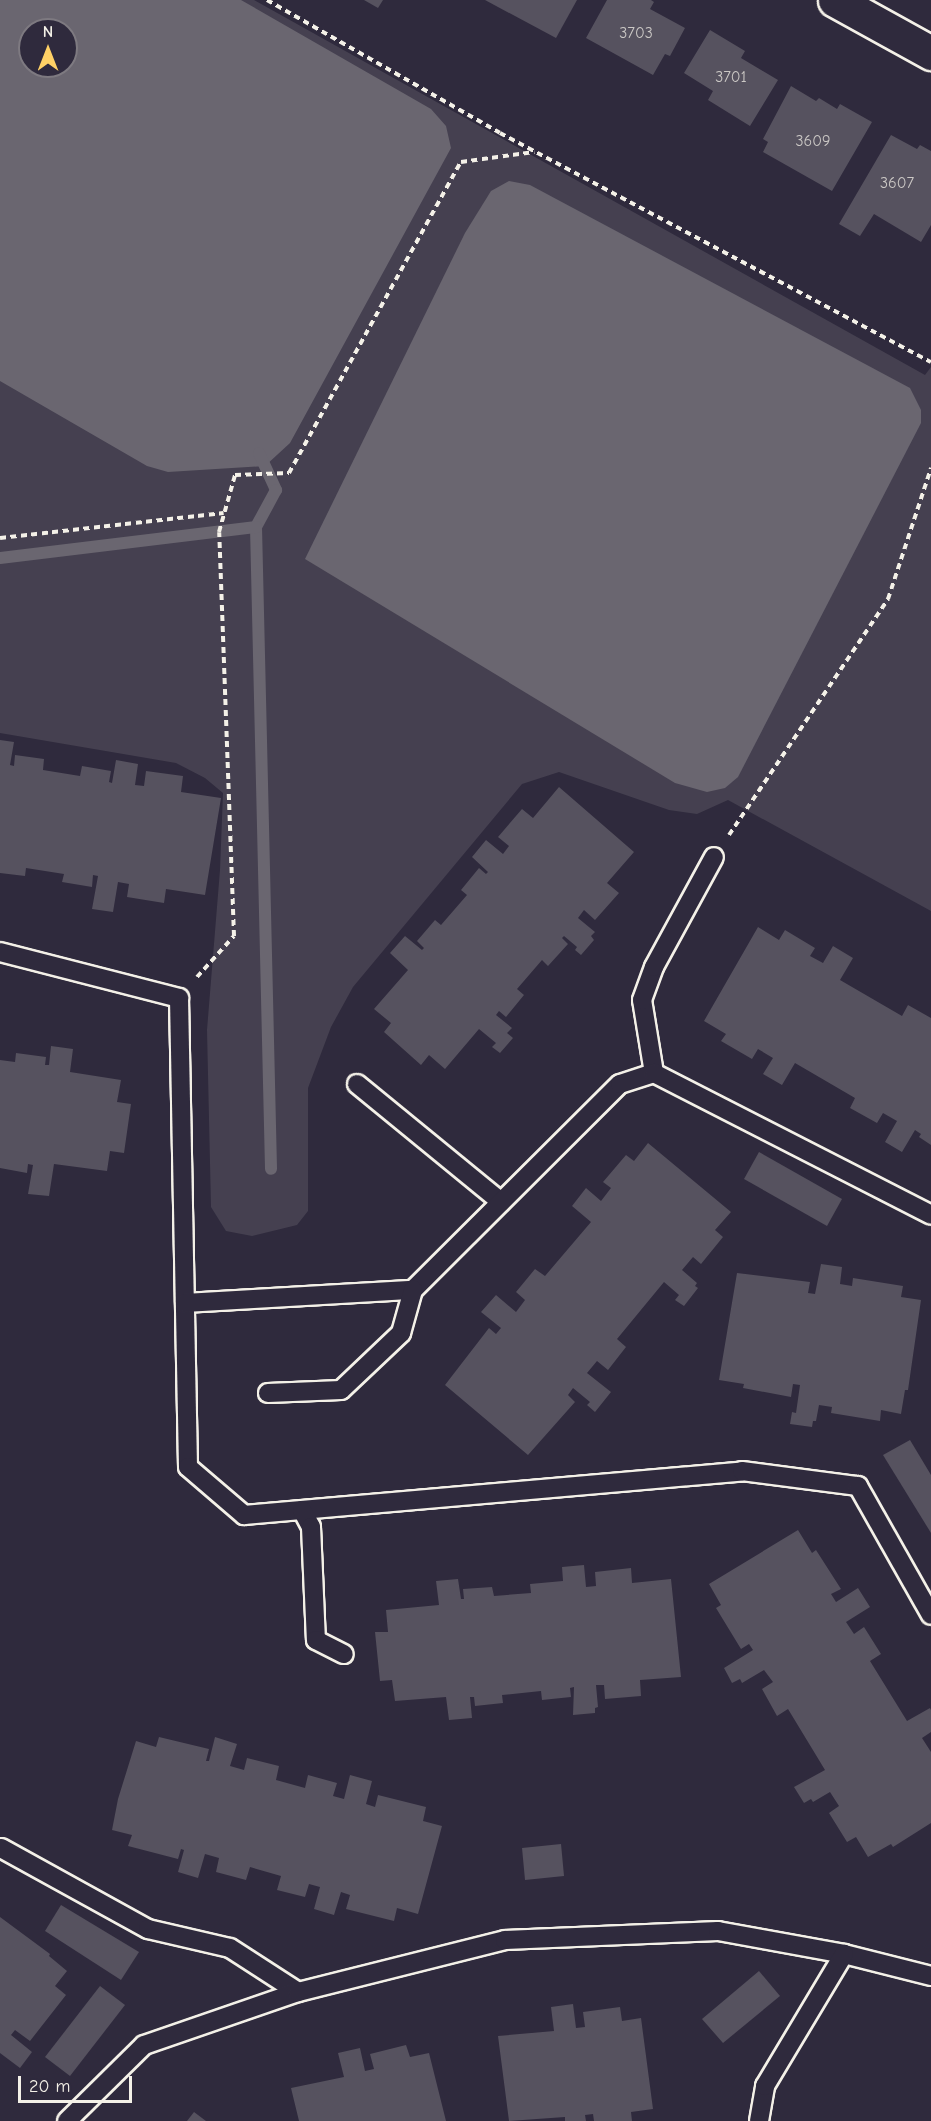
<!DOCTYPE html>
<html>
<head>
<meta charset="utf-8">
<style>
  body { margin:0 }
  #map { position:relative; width:931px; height:2121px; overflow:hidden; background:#2f2a3d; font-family:"Comic Neue",sans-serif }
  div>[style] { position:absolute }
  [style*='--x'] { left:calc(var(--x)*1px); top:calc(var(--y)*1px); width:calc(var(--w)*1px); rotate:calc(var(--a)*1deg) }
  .green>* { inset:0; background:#454050 }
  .water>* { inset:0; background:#6a6670 }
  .stream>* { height:12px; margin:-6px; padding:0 6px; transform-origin:6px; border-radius:6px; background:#6a6670 }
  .building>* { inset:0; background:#56525f }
  .path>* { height:4px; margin-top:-2px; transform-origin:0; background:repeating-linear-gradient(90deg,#f4f1e8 0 6px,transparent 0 10.5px) }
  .roads { filter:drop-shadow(2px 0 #f4f1e8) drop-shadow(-2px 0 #f4f1e8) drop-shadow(0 2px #f4f1e8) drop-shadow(0 -2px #f4f1e8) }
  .service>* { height:18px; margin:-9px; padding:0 9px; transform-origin:9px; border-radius:9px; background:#2f2a3d }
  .minor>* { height:33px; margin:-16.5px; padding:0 16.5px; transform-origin:16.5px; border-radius:16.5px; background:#2f2a3d }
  span { translate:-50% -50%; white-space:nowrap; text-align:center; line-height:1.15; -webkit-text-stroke:6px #2f2a3d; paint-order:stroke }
  .number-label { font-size:16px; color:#ccc9c6 }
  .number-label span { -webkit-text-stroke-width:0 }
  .north { position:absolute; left:18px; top:18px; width:60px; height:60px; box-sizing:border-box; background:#2f2a3d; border:2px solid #7e7a81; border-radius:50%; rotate:0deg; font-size:16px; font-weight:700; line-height:24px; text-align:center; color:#f4f1e8 }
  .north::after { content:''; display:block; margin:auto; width:21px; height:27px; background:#ffd166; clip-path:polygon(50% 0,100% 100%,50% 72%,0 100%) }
  .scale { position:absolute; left:18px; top:2076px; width:114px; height:27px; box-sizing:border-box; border:3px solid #f4f1e8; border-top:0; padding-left:8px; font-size:18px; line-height:21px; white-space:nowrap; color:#f4f1e8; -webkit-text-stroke:4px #2f2a3d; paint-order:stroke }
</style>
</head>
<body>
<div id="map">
  <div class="green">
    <div style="clip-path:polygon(evenodd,0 0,254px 0,925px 375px,931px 367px,931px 911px,728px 800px,697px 814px,669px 810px,559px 772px,522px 784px,353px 987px,331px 1027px,308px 1088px,308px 1211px,297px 1225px,252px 1236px,226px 1231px,211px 1207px,207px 1030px,220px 870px,223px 793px,205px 778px,176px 763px,0 733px,0 0,30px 30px,66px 30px,66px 66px,30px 66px,30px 30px)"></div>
  </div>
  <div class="water">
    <div style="clip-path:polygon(evenodd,0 0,241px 0,431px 109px,446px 126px,451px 148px,290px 443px,265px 466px,168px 472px,147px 466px,0 381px,0 0,30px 30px,66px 30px,66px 66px,30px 66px,30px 30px)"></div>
    <div style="clip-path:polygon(509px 181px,530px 185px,910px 388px,921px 410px,921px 423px,738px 777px,725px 788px,707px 792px,675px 783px,305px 559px,465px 233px,491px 191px)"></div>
  </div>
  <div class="stream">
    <div style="--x:259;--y:453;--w:41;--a:65.3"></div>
    <div style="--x:276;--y:490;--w:42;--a:118.4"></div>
    <div style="--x:256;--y:527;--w:642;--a:88.66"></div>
    <div style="--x:0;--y:558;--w:258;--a:-6.9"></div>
  </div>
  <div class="building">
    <div style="clip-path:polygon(364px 0,383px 0,378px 8px)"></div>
    <div style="clip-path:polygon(485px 0,577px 0,556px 38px)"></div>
    <div style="clip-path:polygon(607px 0,651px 0,654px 2px,650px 9px,685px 28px,670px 56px,665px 54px,653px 75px,586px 38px)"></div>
    <div style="clip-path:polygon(710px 30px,745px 51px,741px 58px,778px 80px,750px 126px,708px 100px,713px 91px,684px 73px)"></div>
    <div style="clip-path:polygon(791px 86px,816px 101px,819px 98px,837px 109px,840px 104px,872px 122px,832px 191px,763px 152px,768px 142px,763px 139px)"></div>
    <div style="clip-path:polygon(891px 135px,917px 149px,920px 145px,931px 151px,931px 225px,921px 242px,874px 214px,860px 236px,839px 224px)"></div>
    <div style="clip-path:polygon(0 740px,14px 742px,10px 765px,14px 766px,15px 755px,44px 759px,43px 770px,80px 776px,82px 766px,111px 771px,109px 782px,112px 783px,116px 760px,138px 764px,135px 785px,144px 786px,146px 771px,183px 776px,181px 792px,221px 798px,205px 895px,166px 889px,164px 903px,127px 897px,129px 884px,118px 882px,113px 912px,92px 909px,98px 876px,93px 875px,92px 887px,62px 882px,64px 874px,26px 868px,25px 876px,0 873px)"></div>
    <div style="clip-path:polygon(559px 787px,634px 852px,607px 883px,619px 893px,595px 920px,584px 910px,578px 918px,595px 932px,591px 936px,594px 940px,581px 955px,575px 950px,577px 947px,564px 936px,562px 938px,568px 944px,548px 966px,542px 960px,517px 989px,524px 995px,506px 1017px,499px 1011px,496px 1015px,512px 1028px,507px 1033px,513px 1038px,500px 1053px,492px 1047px,496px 1043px,479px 1029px,445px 1069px,429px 1055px,421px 1065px,384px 1032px,391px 1023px,374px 1009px,408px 970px,390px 953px,405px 936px,422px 950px,424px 948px,417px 941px,435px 920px,441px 925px,467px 895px,461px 890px,479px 868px,486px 874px,488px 872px,472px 857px,486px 840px,503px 854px,509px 846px,498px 837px,522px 809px,533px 818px)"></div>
    <div style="clip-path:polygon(758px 927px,779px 940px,785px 930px,815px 948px,810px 956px,823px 963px,833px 946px,853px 958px,840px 980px,902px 1016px,908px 1005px,931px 1018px,931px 1145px,919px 1137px,921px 1134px,915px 1130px,902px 1152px,885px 1142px,897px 1121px,883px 1113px,877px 1123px,850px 1108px,855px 1098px,795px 1063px,782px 1085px,763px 1074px,773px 1058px,758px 1049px,752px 1059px,721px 1041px,726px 1034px,704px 1021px)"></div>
    <div style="clip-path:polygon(51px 1046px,73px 1049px,70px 1072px,121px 1080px,117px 1102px,131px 1104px,124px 1153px,110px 1151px,107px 1171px,54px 1164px,49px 1196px,28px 1194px,33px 1165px,28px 1164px,27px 1173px,0 1168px,0 1060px,15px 1062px,16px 1053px,46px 1057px,45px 1065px,49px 1065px)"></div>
    <div style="clip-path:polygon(648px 1143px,731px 1212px,715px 1230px,723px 1237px,701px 1264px,693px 1257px,682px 1270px,697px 1283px,695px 1286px,698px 1288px,684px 1306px,675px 1300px,679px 1295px,664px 1282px,617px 1339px,626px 1347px,608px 1370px,597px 1361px,587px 1373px,611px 1392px,595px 1412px,587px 1405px,590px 1402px,573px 1388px,568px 1395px,575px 1402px,528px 1455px,445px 1385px,489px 1328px,496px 1334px,501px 1328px,481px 1312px,496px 1295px,516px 1312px,525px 1300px,516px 1292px,535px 1269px,545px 1276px,591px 1222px,572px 1206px,586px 1188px,601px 1201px,611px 1188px,603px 1182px,626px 1155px,634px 1161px)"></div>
    <div style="clip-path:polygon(759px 1152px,842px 1199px,827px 1226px,744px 1179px)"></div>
    <div style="clip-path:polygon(821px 1264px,842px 1267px,840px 1284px,852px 1286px,853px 1278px,903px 1286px,901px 1297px,921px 1300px,908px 1390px,905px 1390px,901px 1414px,881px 1410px,880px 1421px,831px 1413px,832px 1407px,819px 1405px,816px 1421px,813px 1421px,812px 1427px,790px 1424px,792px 1412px,796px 1413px,800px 1385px,793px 1384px,791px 1397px,743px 1388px,744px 1384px,719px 1380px,737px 1273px,810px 1282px,808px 1293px,815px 1294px)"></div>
    <div style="clip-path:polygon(910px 1440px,931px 1475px,931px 1533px,883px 1455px)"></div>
    <div style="clip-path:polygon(798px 1530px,812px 1553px,816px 1550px,841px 1589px,831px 1594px,836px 1602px,858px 1588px,870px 1607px,846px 1622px,854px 1634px,864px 1627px,881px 1654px,870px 1661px,907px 1721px,930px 1708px,931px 1710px,931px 1732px,922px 1738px,931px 1752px,931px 1823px,893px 1847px,891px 1844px,868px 1857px,856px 1837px,847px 1842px,829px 1813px,839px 1806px,830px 1792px,813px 1802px,811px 1799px,804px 1803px,794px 1787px,825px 1770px,788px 1709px,777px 1716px,762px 1689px,773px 1682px,764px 1670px,742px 1683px,740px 1679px,732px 1683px,724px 1668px,753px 1650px,749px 1644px,741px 1649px,716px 1608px,721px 1605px,709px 1584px)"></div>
    <div style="clip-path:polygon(584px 1565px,586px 1587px,596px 1586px,595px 1572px,631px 1568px,632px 1583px,671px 1579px,681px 1677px,640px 1680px,641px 1696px,605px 1699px,604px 1685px,596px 1685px,598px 1707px,595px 1708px,595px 1713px,573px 1715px,574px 1687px,570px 1688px,571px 1697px,542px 1700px,541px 1691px,502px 1695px,503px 1703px,475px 1706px,474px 1697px,470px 1697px,472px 1718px,449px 1720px,446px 1697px,395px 1701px,392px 1680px,380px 1681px,375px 1632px,388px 1632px,386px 1610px,439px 1605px,436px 1581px,458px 1579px,461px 1599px,464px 1599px,463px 1589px,492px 1587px,494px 1596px,531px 1593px,530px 1584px,563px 1581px,562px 1567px)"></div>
    <div style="clip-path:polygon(159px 1737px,209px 1749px,206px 1761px,209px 1761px,215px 1737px,237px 1744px,230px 1766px,244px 1770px,247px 1758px,279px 1766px,276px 1780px,305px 1788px,308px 1775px,337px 1783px,333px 1796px,344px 1799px,350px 1775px,372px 1781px,366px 1804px,375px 1807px,378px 1795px,426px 1807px,423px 1821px,442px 1826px,418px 1914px,397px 1908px,394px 1921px,346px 1909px,350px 1895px,341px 1892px,334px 1915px,314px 1909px,320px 1887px,309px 1884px,305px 1897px,277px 1890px,281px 1876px,250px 1867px,246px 1880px,216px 1872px,219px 1858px,205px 1854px,198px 1878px,178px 1872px,184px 1850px,181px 1849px,178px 1859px,128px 1846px,132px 1835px,112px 1830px,118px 1799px,136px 1741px,156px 1747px)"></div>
    <div style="clip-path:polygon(561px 1844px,564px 1876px,525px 1880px,522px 1848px)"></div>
    <div style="clip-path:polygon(61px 1905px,139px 1952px,121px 1980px,45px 1931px)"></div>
    <div style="clip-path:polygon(0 1917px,50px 1954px,49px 1956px,67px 1971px,55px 1986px,66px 1995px,30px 2041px,15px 2030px,11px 2035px,32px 2052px,20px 2068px,0 2053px)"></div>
    <div style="clip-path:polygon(759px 1971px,780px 1996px,723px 2043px,702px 2019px)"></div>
    <div style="clip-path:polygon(100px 1986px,125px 2005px,70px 2076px,45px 2057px)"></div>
    <div style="clip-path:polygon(573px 2004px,576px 2028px,585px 2027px,583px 2012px,620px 2007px,622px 2021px,641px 2018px,653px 2109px,631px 2112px,632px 2121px,594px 2121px,593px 2114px,585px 2115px,586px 2121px,565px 2121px,565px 2117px,509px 2121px,498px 2036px,554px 2031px,551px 2007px)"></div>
    <div style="clip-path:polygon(406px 2045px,410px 2057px,429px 2053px,446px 2121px,299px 2121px,291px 2088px,344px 2077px,338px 2053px,360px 2048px,365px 2071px,374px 2069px,370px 2054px)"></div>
    <div style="clip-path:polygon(194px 2112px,206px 2121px,187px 2121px)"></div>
  </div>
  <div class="path">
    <div style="--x:267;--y:0;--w:268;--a:29.7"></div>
    <div style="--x:500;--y:133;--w:488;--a:28"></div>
    <div style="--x:0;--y:538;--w:225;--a:-6.4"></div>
    <div style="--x:729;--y:835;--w:285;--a:-56"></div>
    <div style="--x:888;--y:599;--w:138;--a:-71.8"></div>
    <div style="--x:197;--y:977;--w:55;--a:-47.9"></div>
    <div style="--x:234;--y:936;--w:404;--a:-92.1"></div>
    <div style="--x:219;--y:532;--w:59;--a:-74.3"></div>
    <div style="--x:235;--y:475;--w:54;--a:-2.1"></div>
    <div style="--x:289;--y:473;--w:355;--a:-61.1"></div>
    <div style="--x:461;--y:162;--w:74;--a:-7.8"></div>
  </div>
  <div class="roads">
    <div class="service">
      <div style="--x:0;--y:952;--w:185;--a:14.4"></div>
      <div style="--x:179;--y:998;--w:469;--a:88.9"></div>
      <div style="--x:188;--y:1467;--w:74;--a:40.6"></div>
      <div style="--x:244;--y:1515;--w:500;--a:-5"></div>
      <div style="--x:742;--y:1471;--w:117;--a:7.4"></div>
      <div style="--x:858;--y:1486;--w:148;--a:60.5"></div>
      <div style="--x:654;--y:1073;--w:74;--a:-99.3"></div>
      <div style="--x:642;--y:1000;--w:35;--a:-70"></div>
      <div style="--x:654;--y:967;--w:125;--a:-61.4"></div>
      <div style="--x:357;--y:1084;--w:186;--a:39.3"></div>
      <div style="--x:185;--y:1303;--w:228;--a:-3.3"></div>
      <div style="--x:413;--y:1290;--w:292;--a:-44.9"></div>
      <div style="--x:620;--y:1084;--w:36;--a:-18"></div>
      <div style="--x:654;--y:1073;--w:311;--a:27.1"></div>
      <div style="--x:268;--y:1393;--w:73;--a:-2.4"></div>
      <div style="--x:341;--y:1390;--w:83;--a:-43.5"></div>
      <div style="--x:401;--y:1333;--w:45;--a:-74.4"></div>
      <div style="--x:302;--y:1510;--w:19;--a:62"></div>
      <div style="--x:311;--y:1527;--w:113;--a:87.5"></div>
      <div style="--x:316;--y:1640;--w:31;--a:27"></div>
      <div style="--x:1;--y:1848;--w:168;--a:28.9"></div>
      <div style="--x:148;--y:1929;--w:84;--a:13"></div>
      <div style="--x:230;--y:1948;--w:81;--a:32.9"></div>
      <div style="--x:67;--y:2121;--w:108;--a:-44.6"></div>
      <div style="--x:144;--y:2045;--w:163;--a:-19"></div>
      <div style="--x:298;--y:1992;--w:213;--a:-14.1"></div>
      <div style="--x:505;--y:1940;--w:213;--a:-2.4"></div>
      <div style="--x:718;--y:1931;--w:128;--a:10.3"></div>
      <div style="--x:844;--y:1954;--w:90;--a:14.2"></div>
      <div style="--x:759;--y:2121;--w:36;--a:-80"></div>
      <div style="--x:765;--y:2086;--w:154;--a:-59.1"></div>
    </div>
    <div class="minor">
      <div style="--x:835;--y:0;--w:110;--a:28.9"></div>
    </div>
  </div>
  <div class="number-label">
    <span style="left:636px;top:33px">3703</span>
    <span style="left:731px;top:77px">3701</span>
    <span style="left:813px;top:141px">3609</span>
    <span style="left:897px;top:183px">3607</span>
  </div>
  <div class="north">N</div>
  <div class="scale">20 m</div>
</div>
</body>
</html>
